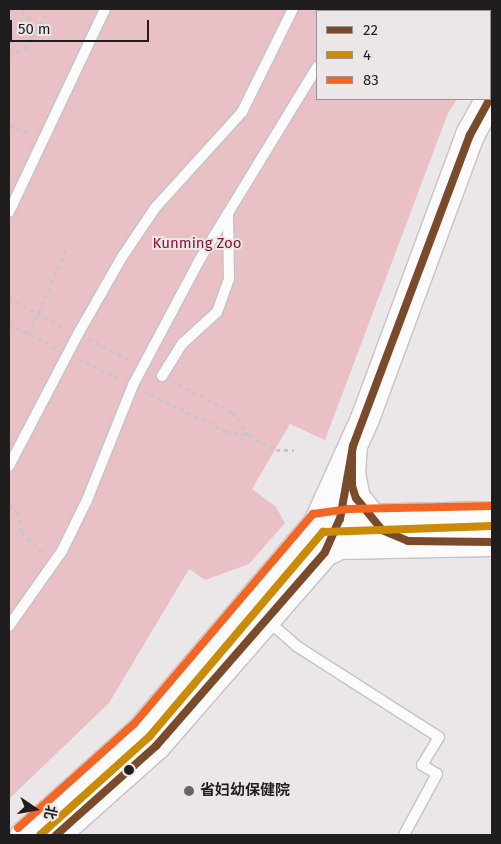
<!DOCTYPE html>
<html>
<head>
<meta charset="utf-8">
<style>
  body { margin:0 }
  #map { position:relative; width:501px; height:844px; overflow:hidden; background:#ebe7e8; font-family:"Fira Sans","Noto Sans SC",sans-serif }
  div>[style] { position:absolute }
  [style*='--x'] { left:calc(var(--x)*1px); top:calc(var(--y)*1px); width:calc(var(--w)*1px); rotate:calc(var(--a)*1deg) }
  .green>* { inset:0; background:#e8c0c6 }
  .path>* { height:3px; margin-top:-1.5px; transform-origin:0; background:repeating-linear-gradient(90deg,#c8c6c7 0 4px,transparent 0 8px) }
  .roads { filter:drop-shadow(1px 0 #c5c2c3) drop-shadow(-1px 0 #c5c2c3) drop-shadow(0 1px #c5c2c3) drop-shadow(0 -1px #c5c2c3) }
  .service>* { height:10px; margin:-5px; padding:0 5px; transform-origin:5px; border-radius:5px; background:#fcfbfc }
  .secondary>* { height:28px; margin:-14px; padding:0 14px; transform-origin:14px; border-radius:14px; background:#fcfbfc }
  .primary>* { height:28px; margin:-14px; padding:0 14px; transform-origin:14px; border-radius:14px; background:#fcfbfc }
  .bus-1>* { height:8px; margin:-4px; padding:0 4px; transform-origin:4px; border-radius:4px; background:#7a4b2a }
  .bus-2>* { height:8px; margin:-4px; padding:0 4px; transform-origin:4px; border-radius:4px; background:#cc8b06 }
  .bus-3>* { height:8px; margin:-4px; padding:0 4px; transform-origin:4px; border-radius:4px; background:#f26522 }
  .dots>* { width:14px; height:14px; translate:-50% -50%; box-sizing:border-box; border:2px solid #ece6e7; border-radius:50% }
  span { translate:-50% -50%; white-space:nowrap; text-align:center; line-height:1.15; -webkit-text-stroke:4px #ece6e7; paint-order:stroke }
  .park-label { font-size:15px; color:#8a153a }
  .poi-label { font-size:15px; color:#1f1d1d; font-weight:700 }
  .left { translate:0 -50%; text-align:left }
  .frame { position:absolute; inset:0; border:10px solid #1f1d1d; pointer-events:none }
  .legend { position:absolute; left:316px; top:10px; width:175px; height:90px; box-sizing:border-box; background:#ece6e7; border:1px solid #9a9696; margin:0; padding:6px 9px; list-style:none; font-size:15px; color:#1f1d1d }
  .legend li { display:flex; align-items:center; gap:10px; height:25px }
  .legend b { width:25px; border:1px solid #9a9696 }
  .north { position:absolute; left:10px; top:784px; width:50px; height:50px; -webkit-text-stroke:4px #ece6e7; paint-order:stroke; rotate:102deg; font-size:14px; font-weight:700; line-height:20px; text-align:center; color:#1f1d1d }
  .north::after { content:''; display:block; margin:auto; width:18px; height:22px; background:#1f1d1d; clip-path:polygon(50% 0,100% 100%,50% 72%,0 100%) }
  .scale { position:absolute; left:10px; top:20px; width:139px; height:22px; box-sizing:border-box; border:2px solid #1f1d1d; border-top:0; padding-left:6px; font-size:15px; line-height:18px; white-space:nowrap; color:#1f1d1d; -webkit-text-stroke:4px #ece6e7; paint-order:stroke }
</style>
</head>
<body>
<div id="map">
  <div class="green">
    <div style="clip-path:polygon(9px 9px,492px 9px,492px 44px,490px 48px,490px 11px,317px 11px,317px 99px,457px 99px,448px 113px,325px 440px,290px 424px,252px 489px,276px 507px,285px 523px,249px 564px,205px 580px,189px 569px,109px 703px,9px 799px)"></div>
  </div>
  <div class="path">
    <div style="--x:32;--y:39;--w:34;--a:-60"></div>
    <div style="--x:9;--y:56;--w:17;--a:-24"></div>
    <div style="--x:25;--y:49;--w:15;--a:-62"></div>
    <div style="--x:32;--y:36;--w:16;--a:-97"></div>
    <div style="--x:30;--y:20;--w:15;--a:-132"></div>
    <div style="--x:9;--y:125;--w:23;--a:20"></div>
    <div style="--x:9;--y:298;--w:64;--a:28.2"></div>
    <div style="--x:9;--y:324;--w:54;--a:26.6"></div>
    <div style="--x:28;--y:334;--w:92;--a:-65.7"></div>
    <div style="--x:89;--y:339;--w:46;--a:27.1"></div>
    <div style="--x:79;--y:359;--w:46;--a:26"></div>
    <div style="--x:144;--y:391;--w:91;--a:26"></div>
    <div style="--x:226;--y:431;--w:23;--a:10"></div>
    <div style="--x:249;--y:435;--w:29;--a:-126"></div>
    <div style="--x:232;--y:412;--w:65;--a:-152.7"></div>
    <div style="--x:249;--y:435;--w:31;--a:29"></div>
    <div style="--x:276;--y:450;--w:18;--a:0"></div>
    <div style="--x:9;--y:505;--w:11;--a:41"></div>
    <div style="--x:17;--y:512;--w:21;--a:76"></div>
    <div style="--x:22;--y:532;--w:31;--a:45"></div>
  </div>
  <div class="roads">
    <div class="service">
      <div style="--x:351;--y:11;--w:2;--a:-63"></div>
      <div style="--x:9;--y:212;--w:225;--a:-64.7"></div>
      <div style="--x:162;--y:376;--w:39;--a:-58"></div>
      <div style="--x:183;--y:343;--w:46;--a:-42.4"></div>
      <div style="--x:217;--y:312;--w:35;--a:-70"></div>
      <div style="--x:229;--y:279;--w:66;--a:-90.9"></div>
      <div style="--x:9;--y:466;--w:149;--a:-62.4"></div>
      <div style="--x:78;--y:334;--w:89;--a:-60.3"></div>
      <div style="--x:122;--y:257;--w:59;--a:-56"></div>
      <div style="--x:155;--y:208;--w:130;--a:-47.8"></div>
      <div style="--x:242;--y:112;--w:115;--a:-63.7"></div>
      <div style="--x:268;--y:621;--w:40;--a:41"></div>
      <div style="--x:298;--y:647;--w:167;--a:32.6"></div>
      <div style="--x:439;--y:737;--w:33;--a:121"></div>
      <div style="--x:422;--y:765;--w:17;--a:31"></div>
      <div style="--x:437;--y:774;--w:69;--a:118.4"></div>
      <div style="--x:9;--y:626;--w:92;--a:-54.8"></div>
      <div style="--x:62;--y:551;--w:57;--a:-63.9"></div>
      <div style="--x:87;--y:500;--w:124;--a:-68.2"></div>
      <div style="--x:133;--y:385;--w:143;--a:-62"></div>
      <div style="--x:200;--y:259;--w:225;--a:-58.6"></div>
    </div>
    <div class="secondary">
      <div style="--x:25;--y:835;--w:156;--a:-41.9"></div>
      <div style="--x:141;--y:731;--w:273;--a:-49.6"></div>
      <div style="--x:318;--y:523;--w:114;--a:-65.7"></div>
      <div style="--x:365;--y:419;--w:303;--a:-69.7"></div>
      <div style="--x:470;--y:135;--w:46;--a:-61.2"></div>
      <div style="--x:56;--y:835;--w:134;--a:-41.7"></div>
      <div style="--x:156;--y:746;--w:257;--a:-48.9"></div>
      <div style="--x:325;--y:552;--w:17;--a:-25"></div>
    </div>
    <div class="primary">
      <div style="--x:353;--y:446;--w:27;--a:94"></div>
      <div style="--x:351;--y:473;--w:25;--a:79"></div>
      <div style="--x:356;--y:498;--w:38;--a:51"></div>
      <div style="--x:318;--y:523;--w:30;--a:-8"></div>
      <div style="--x:348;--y:519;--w:144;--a:-1.2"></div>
      <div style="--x:340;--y:545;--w:152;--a:-1.1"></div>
    </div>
  </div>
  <div class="bus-1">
    <div style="--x:352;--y:453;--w:33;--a:90"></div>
    <div style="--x:352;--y:486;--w:13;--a:72"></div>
    <div style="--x:356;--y:498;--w:41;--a:50.9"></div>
    <div style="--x:382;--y:530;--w:28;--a:23"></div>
    <div style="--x:408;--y:541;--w:84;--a:0.7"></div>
    <div style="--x:56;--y:835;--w:134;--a:-41.7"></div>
    <div style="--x:156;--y:746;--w:257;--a:-48.9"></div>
    <div style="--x:325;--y:552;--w:36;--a:-66"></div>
    <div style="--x:340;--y:519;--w:74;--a:-79.9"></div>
    <div style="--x:353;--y:446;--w:332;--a:-69.4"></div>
    <div style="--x:470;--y:135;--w:46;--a:-61.2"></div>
  </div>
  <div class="bus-2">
    <div style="--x:40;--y:835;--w:147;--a:-42"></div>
    <div style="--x:149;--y:737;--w:269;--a:-49.7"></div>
    <div style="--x:323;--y:532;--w:169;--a:-2"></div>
  </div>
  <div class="bus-3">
    <div style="--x:18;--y:828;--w:156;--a:-41.9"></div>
    <div style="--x:134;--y:724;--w:276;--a:-49.6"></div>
    <div style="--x:313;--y:514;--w:35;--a:-8"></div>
    <div style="--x:348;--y:509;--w:144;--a:-1.2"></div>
  </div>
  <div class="dots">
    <div style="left:129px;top:770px;background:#1f1d1d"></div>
    <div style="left:189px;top:791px;background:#666464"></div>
  </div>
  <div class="park-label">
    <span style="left:197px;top:244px">Kunming Zoo</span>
  </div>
  <div class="poi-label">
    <span class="left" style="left:200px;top:791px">省妇幼保健院</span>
  </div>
  <div class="frame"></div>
  <ul class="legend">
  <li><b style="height:6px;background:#7a4b2a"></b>22</li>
  <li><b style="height:6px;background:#cc8b06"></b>4</li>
  <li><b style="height:6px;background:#f26522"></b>83</li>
  </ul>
  <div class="north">北</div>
  <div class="scale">50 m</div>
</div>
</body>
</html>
